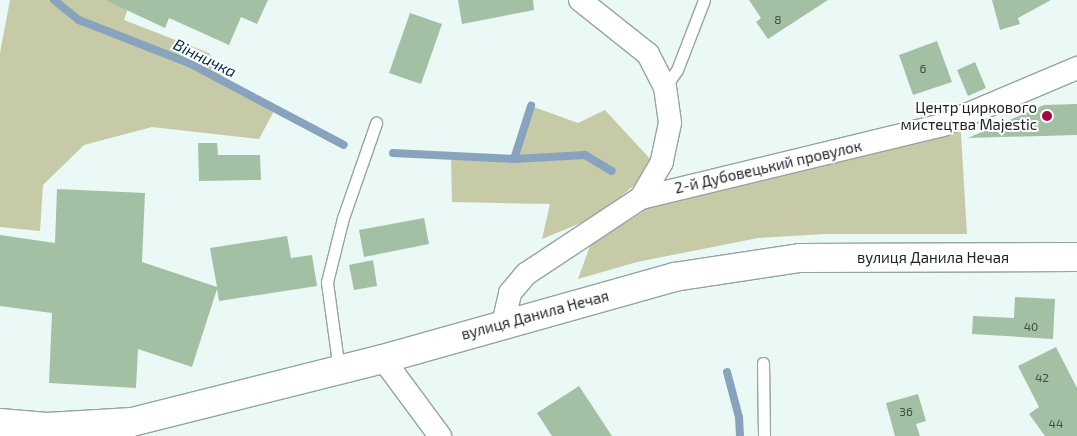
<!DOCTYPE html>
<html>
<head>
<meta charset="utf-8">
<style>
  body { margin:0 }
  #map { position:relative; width:1077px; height:436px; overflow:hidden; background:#eaf9f5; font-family:"Exo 2",sans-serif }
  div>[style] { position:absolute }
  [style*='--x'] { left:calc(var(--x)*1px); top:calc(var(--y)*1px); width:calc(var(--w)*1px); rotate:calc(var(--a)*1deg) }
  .forest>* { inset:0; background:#c7caa6 }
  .stream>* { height:8px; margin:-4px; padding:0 4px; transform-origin:4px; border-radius:4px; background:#88a3bd }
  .building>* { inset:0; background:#a4c0a4 }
  .roads { filter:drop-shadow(1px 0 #96a4a1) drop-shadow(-1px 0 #96a4a1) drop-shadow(0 1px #96a4a1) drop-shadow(0 -1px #96a4a1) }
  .lane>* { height:11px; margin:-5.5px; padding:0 5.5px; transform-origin:5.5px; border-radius:5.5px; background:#fff }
  .street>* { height:22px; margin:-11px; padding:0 11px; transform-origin:11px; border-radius:11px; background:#fff }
  .secondary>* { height:28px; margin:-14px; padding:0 14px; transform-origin:14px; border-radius:14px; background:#fff }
  .dots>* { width:14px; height:14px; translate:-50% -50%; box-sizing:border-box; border:2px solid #fff; border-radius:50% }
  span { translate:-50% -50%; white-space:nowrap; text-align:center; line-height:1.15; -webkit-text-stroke:4px #fff; paint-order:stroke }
  .number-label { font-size:12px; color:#414c44 }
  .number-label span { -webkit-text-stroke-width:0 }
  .poi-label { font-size:15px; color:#202524 }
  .right { translate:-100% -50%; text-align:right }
  .street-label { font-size:15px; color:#202524 }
  .water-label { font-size:16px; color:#002d50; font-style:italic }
</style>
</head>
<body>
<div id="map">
  <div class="forest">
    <div style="clip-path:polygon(10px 0,131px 0,124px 20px,209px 53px,226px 83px,275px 109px,259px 139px,152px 127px,84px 145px,43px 185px,40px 231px,0 227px,0 53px)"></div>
    <div style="clip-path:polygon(531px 106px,578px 123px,605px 110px,651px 160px,639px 181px,598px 216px,542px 239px,550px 204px,452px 202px,451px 156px,514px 159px)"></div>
    <div style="clip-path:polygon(960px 118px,967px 234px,825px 234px,758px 238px,637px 262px,578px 279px,591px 243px,643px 212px,641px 198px)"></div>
  </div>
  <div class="stream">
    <div style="--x:54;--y:0;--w:32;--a:39"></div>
    <div style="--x:79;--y:20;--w:118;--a:21.4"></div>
    <div style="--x:189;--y:63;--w:175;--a:27.9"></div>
    <div style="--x:393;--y:153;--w:121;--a:2.8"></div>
    <div style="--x:514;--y:159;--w:71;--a:-3.2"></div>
    <div style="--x:585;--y:155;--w:31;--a:31"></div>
    <div style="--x:514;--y:159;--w:56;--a:-72.2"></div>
    <div style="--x:727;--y:372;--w:47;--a:75.1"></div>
    <div style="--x:739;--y:417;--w:19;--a:87"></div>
  </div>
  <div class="building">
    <div style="clip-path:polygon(105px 0,268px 0,257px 24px,241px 17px,229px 45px,169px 18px,165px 28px)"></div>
    <div style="clip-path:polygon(458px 0,533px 0,534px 10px,462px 24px)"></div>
    <div style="clip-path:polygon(749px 0,828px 0,768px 39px,756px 22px,761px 18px)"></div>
    <div style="clip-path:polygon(992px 0,1051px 0,1018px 18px,1020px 24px,1000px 30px)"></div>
    <div style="clip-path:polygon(410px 13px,442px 24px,421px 84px,389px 73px)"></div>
    <div style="clip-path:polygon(937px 41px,952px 82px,913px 95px,899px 55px)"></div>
    <div style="clip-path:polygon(975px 62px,986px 88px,968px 96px,957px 70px)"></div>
    <div style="clip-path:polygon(1077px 104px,1077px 135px,968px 138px,1044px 105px)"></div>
    <div style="clip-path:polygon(198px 143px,217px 143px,218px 155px,260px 155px,261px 180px,199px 181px)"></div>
    <div style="clip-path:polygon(57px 189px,145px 193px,142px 262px,217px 287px,210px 248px,287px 236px,291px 258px,312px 255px,317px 286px,219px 301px,217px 289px,192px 367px,138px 349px,136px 388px,49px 383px,52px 313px,0 306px,0 235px,55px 243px)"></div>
    <div style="clip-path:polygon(424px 218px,429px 244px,364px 257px,359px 230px)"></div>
    <div style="clip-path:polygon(373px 260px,377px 286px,354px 290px,349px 265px)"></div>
    <div style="clip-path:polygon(1015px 297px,1055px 299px,1053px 339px,972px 334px,973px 316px,1014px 318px)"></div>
    <div style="clip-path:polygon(1056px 347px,1077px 388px,1077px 436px,1045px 436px,1029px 414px,1039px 407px,1018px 366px)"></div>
    <div style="clip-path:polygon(579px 386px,612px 436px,552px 436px,537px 413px)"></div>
    <div style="clip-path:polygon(918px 394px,926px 421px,916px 424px,920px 436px,895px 436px,886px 403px)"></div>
  </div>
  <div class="roads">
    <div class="lane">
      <div style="--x:665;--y:87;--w:21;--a:-55"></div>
      <div style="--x:677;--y:70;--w:75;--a:-68.9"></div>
      <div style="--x:763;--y:363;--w:73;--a:89.2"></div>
      <div style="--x:339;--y:370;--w:89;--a:-97.8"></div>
      <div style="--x:327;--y:282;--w:66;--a:-76"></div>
      <div style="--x:343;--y:218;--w:101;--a:-70.8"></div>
    </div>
    <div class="street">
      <div style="--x:580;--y:0;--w:87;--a:38.5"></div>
      <div style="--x:648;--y:54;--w:37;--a:63"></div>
      <div style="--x:665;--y:87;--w:36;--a:82"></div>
      <div style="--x:670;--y:123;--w:40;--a:102"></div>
      <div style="--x:662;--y:162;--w:42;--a:120.3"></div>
      <div style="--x:503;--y:324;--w:32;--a:-77"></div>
      <div style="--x:510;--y:293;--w:25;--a:-50"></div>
      <div style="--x:526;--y:274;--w:138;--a:-33.5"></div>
      <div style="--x:641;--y:198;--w:310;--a:-13.6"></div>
      <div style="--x:942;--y:125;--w:147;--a:-22.9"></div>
      <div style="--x:383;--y:359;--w:96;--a:53.5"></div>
    </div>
    <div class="secondary">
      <div style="--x:0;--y:423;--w:47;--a:4.9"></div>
      <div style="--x:47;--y:427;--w:85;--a:-3.4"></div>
      <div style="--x:132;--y:422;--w:259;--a:-14.1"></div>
      <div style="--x:383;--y:359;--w:302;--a:-15.7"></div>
      <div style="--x:674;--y:277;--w:127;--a:-8.6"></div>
      <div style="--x:800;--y:258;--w:277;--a:-0.2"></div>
    </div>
  </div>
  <div class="dots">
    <div style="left:1047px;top:116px;background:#a20641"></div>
  </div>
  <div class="number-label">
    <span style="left:778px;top:20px">8</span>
    <span style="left:923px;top:69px">6</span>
    <span style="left:1031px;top:327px">40</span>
    <span style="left:1042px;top:378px">42</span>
    <span style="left:906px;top:412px">36</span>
    <span style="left:1056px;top:424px">44</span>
  </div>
  <div class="poi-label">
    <span class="right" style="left:1037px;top:116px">Центр циркового<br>мистецтва Majestic</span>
  </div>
  <div class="street-label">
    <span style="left:768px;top:167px;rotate:-13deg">2-й Дубовецький провулок</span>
    <span style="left:933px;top:258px">вулиця Данила Нечая</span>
    <span style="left:535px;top:315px;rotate:-15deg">вулиця Данила Нечая</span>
  </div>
  <div class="water-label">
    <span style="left:205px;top:58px;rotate:26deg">Вінничка</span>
  </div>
</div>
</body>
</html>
